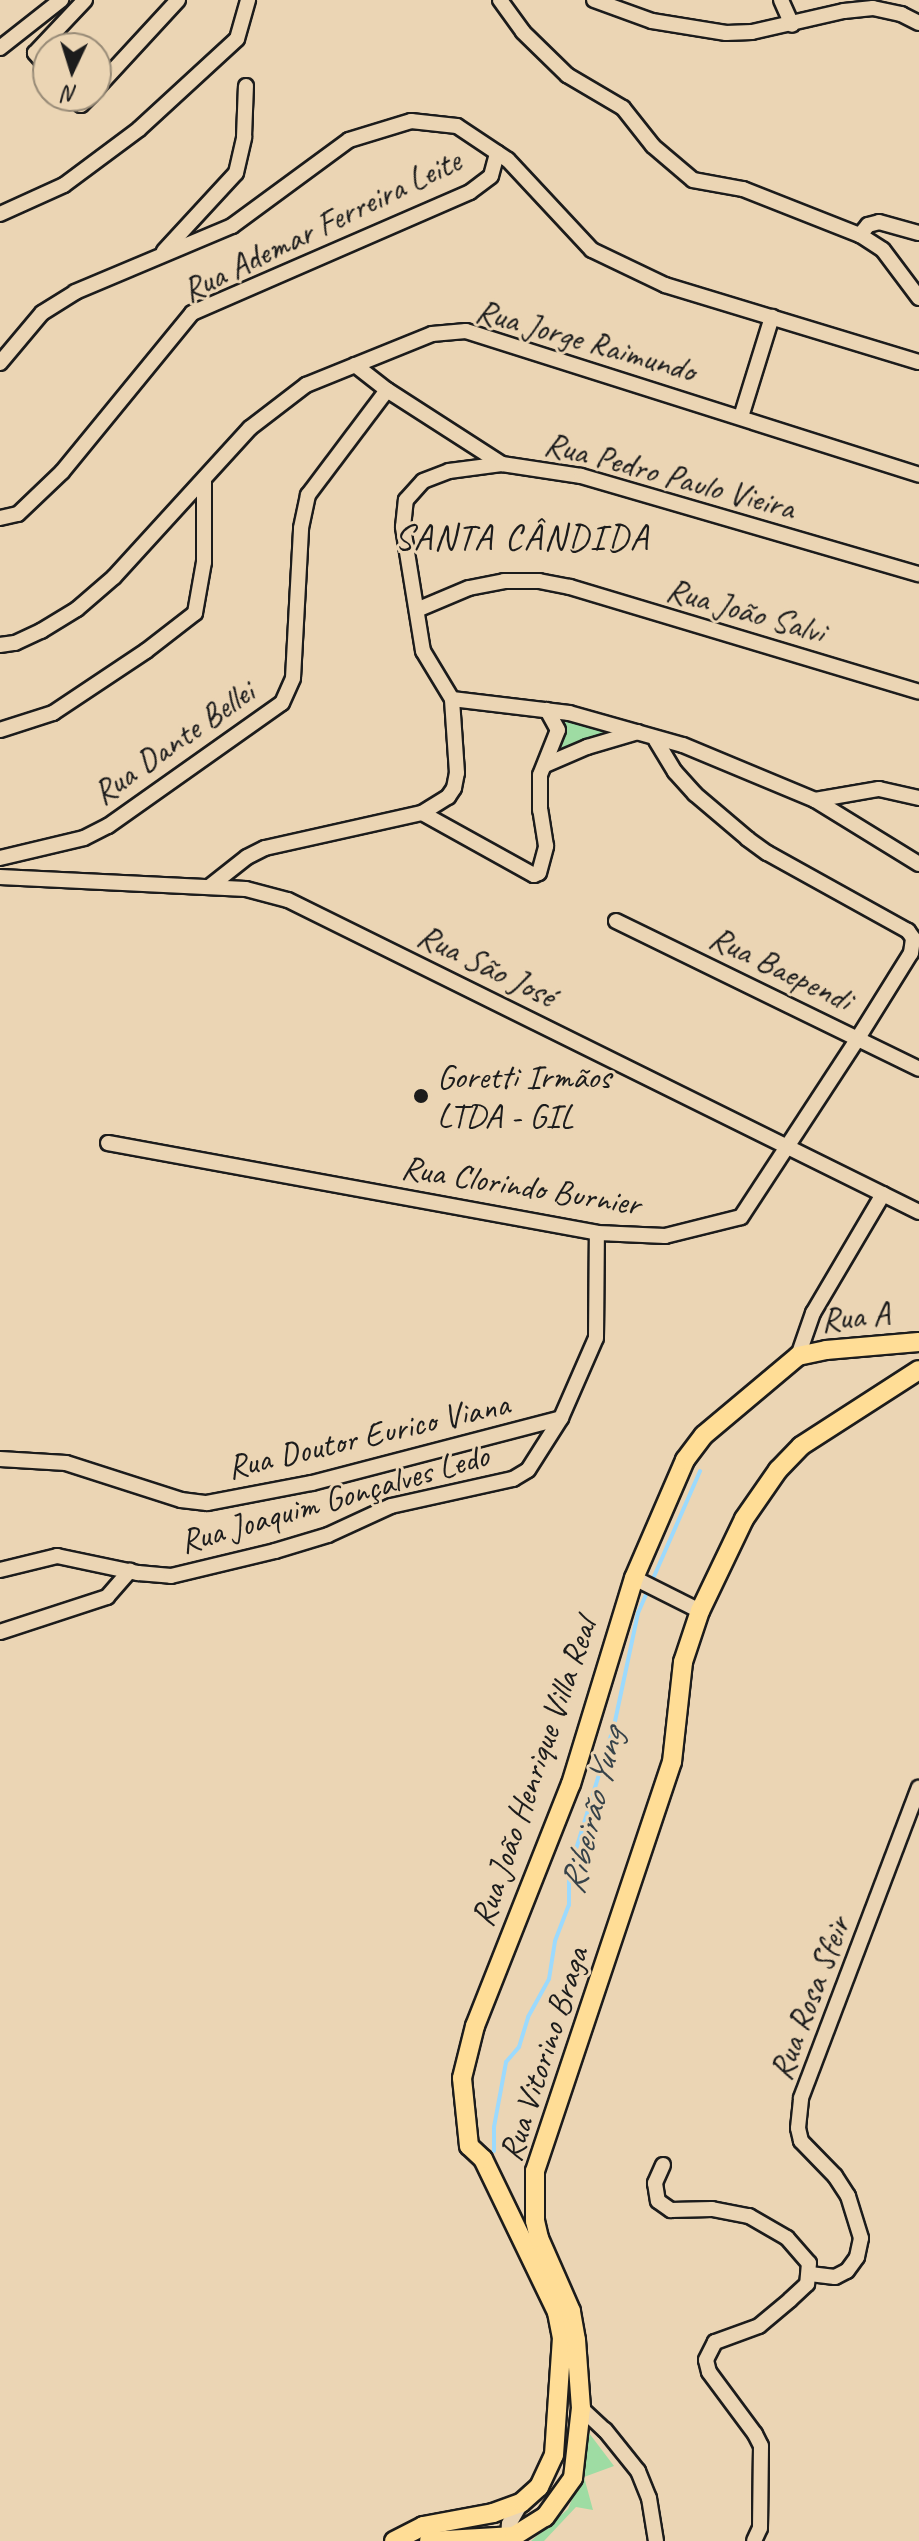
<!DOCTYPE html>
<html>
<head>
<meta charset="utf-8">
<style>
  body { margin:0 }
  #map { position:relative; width:919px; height:2541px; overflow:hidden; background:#ebd5b4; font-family:Caveat,sans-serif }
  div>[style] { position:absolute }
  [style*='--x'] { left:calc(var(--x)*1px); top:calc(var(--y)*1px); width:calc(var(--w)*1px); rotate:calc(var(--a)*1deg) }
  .green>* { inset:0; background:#9edca3 }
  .stream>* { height:4px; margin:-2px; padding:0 2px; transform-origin:2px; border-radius:2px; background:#9cdafd }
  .roads { filter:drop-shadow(2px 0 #1c1c1c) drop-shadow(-2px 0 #1c1c1c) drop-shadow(0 2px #1c1c1c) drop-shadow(0 -2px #1c1c1c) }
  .minor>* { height:14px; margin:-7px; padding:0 7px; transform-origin:7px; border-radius:7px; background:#ebd5b4 }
  .major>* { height:18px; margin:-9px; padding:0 9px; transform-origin:9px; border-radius:9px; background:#ffdd96 }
  .dots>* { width:22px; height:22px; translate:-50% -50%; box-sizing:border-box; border:4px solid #ebd5b4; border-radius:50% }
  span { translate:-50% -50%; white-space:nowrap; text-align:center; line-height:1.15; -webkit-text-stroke:6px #ebd5b4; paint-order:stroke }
  .street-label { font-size:34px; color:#1c1c1c }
  .poi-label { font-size:34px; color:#1c1c1c }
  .left { translate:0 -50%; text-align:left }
  .neighbourhood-label { font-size:36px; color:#1c1c1c; letter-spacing:2px }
  .water-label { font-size:36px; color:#364249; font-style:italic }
  .north { position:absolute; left:32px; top:32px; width:80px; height:80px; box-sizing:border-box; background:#ebd5b4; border:2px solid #988b77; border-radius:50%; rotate:184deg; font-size:22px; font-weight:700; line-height:32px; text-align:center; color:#1c1c1c }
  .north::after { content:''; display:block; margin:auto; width:28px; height:36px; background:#1c1c1c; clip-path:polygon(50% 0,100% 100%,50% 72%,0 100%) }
</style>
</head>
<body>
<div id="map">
  <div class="green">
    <div style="clip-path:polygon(558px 718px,623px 729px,559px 753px,555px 752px)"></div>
    <div style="clip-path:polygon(585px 2433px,589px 2433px,614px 2466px,584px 2477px,593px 2510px,576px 2507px,544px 2541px,531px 2541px,568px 2509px,579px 2482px)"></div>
  </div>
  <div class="stream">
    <div style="--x:494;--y:2151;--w:24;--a:-90"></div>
    <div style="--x:494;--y:2127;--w:66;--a:-79.5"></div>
    <div style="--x:506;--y:2062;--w:20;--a:-49"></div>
    <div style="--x:519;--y:2047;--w:31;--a:-73"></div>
    <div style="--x:528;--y:2017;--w:43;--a:-61.1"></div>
    <div style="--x:549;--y:1979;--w:38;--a:-81"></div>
    <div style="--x:555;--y:1941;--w:39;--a:-69"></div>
    <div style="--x:569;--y:1905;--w:33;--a:-90"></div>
    <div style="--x:569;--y:1872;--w:153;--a:-72.9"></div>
    <div style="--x:614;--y:1726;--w:116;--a:-78"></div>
    <div style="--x:638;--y:1613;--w:155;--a:-66.4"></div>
  </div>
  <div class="roads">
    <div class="minor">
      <div style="--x:500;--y:0;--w:39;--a:54"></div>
      <div style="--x:523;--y:32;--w:62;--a:44.3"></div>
      <div style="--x:567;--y:75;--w:65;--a:30.5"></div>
      <div style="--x:623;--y:108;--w:48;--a:51.7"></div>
      <div style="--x:653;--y:146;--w:52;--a:40.4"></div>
      <div style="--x:693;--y:180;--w:51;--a:10.2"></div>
      <div style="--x:743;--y:189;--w:126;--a:21.5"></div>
      <div style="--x:860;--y:235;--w:27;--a:33"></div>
      <div style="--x:883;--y:250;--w:60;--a:53.1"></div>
      <div style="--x:594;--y:0;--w:62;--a:19.9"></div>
      <div style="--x:652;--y:21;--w:75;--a:9.2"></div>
      <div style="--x:726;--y:33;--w:26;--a:-2"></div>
      <div style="--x:752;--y:32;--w:94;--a:-12.9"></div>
      <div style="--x:844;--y:11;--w:29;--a:-6"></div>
      <div style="--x:873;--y:8;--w:29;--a:12"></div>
      <div style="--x:901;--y:14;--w:20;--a:27"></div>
      <div style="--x:781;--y:0;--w:27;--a:66"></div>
      <div style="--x:0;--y:48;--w:78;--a:-38.2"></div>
      <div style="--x:48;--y:68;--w:20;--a:-131"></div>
      <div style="--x:35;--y:53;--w:73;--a:-46.7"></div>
      <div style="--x:96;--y:89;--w:121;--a:-47.3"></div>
      <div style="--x:73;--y:96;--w:12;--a:48"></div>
      <div style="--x:81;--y:105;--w:13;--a:-45"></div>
      <div style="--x:0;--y:214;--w:70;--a:-24.4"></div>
      <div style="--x:64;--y:185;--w:94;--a:-36.7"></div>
      <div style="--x:139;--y:129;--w:133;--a:-42.6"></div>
      <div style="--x:237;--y:39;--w:41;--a:-74.2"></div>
      <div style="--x:860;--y:235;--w:13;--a:-51"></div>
      <div style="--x:868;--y:225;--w:11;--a:-15"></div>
      <div style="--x:879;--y:222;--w:41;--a:15.4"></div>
      <div style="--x:164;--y:251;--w:106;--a:-47.3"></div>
      <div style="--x:236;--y:173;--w:37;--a:-77"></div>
      <div style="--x:244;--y:137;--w:51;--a:-87.8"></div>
      <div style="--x:0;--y:363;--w:65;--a:-50"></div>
      <div style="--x:42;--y:313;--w:39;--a:-32"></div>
      <div style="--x:75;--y:292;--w:170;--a:-22.8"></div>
      <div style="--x:232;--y:226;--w:145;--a:-36.3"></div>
      <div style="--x:349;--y:140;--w:65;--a:-17"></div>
      <div style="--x:411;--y:121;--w:46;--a:6.2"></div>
      <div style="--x:457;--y:126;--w:61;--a:33.7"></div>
      <div style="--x:508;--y:160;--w:123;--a:47"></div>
      <div style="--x:592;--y:250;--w:81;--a:25.6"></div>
      <div style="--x:665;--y:285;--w:265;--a:16.9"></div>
      <div style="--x:355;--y:365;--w:41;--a:38"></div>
      <div style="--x:387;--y:390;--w:137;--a:32.8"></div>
      <div style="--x:741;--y:417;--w:105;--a:-72.8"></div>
      <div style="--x:0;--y:518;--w:18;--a:-13"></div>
      <div style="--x:18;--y:514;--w:61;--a:-43.7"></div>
      <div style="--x:62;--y:472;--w:205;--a:-50.7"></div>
      <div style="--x:192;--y:313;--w:303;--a:-23.5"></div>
      <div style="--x:470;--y:192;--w:26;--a:-37"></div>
      <div style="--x:491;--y:176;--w:24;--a:-75"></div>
      <div style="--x:419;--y:609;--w:54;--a:-22.8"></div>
      <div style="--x:469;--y:588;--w:36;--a:-11"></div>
      <div style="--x:504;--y:581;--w:35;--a:0"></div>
      <div style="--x:539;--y:581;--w:32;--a:11"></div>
      <div style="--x:570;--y:587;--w:364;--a:16.7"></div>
      <div style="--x:0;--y:645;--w:15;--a:-8"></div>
      <div style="--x:15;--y:643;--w:29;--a:-25"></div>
      <div style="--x:41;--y:631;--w:42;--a:-31.4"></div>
      <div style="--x:77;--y:609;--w:49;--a:-40.9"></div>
      <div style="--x:114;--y:577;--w:202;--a:-47.6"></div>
      <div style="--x:250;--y:428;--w:71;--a:-37.5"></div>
      <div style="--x:306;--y:385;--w:136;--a:-22"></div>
      <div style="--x:432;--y:334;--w:34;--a:-5"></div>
      <div style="--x:466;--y:331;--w:475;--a:17.6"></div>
      <div style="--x:452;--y:699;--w:118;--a:6.8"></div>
      <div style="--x:569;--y:713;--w:118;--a:15.7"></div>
      <div style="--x:683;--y:745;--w:143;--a:22.6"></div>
      <div style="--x:815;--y:800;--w:122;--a:31.6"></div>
      <div style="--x:0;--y:730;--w:56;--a:-17.8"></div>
      <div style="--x:53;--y:713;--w:112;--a:-33.7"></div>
      <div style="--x:146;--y:651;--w:62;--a:-37.8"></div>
      <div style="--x:195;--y:613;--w:52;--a:-80"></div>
      <div style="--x:204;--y:562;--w:81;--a:-90"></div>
      <div style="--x:545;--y:765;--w:46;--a:-23.2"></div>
      <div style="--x:587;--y:747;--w:53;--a:-16.4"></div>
      <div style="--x:815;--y:800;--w:65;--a:-9.8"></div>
      <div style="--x:879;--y:789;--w:41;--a:12.7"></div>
      <div style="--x:422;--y:813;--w:128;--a:29"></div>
      <div style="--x:534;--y:875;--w:5;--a:-22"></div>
      <div style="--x:539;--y:873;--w:28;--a:-75"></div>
      <div style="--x:546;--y:846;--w:36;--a:-99"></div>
      <div style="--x:540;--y:810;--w:35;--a:-90"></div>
      <div style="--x:540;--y:775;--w:48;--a:-68.2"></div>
      <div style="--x:558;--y:730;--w:23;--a:-119"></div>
      <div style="--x:0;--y:858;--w:86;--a:-13.4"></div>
      <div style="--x:84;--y:838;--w:27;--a:-27"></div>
      <div style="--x:108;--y:826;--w:213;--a:-35.3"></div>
      <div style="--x:282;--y:703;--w:27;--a:-66"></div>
      <div style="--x:293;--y:678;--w:150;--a:-86.9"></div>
      <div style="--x:301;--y:528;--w:34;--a:-78"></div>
      <div style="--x:308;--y:495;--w:131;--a:-53"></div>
      <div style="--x:0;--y:877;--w:246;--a:2.8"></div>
      <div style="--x:246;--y:889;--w:43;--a:14.7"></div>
      <div style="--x:288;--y:900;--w:704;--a:26.31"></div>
      <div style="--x:209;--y:887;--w:48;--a:-38.3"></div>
      <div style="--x:247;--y:857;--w:20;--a:-27"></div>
      <div style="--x:265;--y:848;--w:161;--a:-12.6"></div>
      <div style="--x:422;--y:813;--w:31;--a:-32"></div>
      <div style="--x:448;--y:797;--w:11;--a:-56"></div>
      <div style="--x:454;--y:788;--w:15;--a:-79"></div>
      <div style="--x:457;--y:773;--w:74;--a:-93.9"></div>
      <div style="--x:452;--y:699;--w:56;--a:-121.1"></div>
      <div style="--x:423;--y:651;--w:126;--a:-99.2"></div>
      <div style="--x:403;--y:527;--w:27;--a:-84"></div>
      <div style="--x:406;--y:500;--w:25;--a:-48"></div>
      <div style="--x:423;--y:481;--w:28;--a:-21"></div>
      <div style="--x:449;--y:471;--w:53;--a:-7.5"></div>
      <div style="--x:502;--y:464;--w:80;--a:8.6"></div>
      <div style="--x:581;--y:476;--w:352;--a:16.2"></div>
      <div style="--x:616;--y:921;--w:337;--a:26"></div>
      <div style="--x:108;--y:1143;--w:497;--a:10.4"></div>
      <div style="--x:597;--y:1233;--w:68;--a:2.5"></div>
      <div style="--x:665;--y:1236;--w:78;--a:-14"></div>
      <div style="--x:741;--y:1217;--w:214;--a:-56.8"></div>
      <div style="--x:858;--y:1038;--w:100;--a:-58.1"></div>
      <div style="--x:911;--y:953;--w:15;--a:-82"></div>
      <div style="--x:913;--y:938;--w:9;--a:-126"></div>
      <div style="--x:908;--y:931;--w:161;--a:-151"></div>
      <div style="--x:767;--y:853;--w:24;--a:-144"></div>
      <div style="--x:748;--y:839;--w:70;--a:-139.7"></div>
      <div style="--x:695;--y:794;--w:30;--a:-132"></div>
      <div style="--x:675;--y:772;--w:37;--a:-121"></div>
      <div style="--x:798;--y:1356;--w:46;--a:-70.8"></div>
      <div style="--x:813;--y:1313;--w:138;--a:-59.5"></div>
      <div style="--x:0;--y:1459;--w:66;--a:3.5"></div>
      <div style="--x:66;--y:1463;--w:121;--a:17.8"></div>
      <div style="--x:181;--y:1500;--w:26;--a:7"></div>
      <div style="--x:207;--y:1503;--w:107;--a:-10.8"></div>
      <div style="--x:312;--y:1483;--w:257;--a:-14.6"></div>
      <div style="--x:0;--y:1570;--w:59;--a:-13.8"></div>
      <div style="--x:57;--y:1556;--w:83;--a:11.9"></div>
      <div style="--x:138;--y:1573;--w:33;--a:5"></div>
      <div style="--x:171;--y:1576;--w:107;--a:-13.5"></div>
      <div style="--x:275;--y:1551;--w:55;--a:-16.8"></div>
      <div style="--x:328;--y:1535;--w:69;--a:-24.7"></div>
      <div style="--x:391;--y:1506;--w:125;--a:-12.5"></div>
      <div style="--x:513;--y:1479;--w:17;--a:-31"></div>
      <div style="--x:528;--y:1470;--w:62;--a:-57.6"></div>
      <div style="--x:561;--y:1418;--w:87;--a:-66.4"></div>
      <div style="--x:596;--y:1338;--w:105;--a:-89.5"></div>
      <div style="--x:634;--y:1578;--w:74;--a:26.6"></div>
      <div style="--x:0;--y:1632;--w:113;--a:-18.1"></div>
      <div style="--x:107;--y:1597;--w:35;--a:-49"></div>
      <div style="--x:663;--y:2165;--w:20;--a:114"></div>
      <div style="--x:655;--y:2183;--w:18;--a:81"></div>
      <div style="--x:658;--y:2201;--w:16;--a:35"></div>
      <div style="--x:671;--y:2210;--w:41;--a:-1.4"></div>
      <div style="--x:712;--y:2209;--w:38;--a:11"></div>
      <div style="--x:749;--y:2216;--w:44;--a:30.1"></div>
      <div style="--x:787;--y:2238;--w:33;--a:49"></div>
      <div style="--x:809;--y:2263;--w:21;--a:95"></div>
      <div style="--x:807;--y:2284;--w:23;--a:137"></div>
      <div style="--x:790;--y:2300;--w:40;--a:140"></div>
      <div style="--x:759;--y:2326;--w:47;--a:160"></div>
      <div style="--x:715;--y:2342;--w:20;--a:117"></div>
      <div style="--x:706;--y:2360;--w:12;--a:76"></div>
      <div style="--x:709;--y:2372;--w:77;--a:53.4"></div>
      <div style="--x:755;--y:2434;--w:13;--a:63"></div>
      <div style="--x:761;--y:2446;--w:82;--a:90.7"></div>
      <div style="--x:760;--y:2528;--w:14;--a:115"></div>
      <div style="--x:810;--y:2274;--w:25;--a:7"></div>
      <div style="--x:835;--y:2277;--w:13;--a:-27"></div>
      <div style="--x:847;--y:2271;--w:17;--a:-54"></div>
      <div style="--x:857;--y:2257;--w:19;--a:-78"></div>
      <div style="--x:861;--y:2238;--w:44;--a:-107.2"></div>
      <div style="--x:848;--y:2196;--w:24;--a:-123"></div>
      <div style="--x:835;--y:2176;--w:49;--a:-134.2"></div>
      <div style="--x:801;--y:2141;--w:13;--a:-103"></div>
      <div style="--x:798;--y:2128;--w:30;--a:-84"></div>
      <div style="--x:801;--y:2098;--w:332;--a:-69.2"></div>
      <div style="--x:581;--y:2408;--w:33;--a:43"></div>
      <div style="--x:605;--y:2430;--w:53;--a:51.2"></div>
      <div style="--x:638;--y:2471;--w:29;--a:68"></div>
      <div style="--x:649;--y:2498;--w:44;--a:80.8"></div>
      <div style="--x:508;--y:2541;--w:17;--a:-87"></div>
      <div style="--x:509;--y:2524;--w:24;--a:-60"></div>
    </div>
    <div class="major">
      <div style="--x:394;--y:2541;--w:33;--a:-27"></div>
      <div style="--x:423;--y:2526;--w:71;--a:-10.5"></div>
      <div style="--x:493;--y:2513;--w:30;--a:-20"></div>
      <div style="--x:521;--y:2503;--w:24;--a:-42"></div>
      <div style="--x:539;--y:2487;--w:35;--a:-65"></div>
      <div style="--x:554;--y:2455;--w:117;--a:-86.1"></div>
      <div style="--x:562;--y:2338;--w:26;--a:-101"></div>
      <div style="--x:557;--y:2312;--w:170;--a:-115.8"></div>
      <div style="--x:483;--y:2159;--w:19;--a:-137"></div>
      <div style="--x:469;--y:2146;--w:68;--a:-95.9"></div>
      <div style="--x:462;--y:2078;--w:54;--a:-76"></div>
      <div style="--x:475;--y:2026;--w:260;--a:-68.4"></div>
      <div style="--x:571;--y:1784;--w:215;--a:-73"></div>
      <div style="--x:634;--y:1578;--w:129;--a:-66.6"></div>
      <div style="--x:685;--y:1460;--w:31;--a:-53"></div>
      <div style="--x:704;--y:1435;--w:123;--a:-40"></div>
      <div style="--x:798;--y:1356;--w:29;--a:-12"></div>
      <div style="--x:826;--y:1350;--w:93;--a:-4.9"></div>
      <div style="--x:429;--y:2541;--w:85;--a:-3.4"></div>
      <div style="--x:514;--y:2536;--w:36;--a:-32"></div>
      <div style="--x:545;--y:2517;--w:48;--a:-54.3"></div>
      <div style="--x:573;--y:2478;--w:70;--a:-83.5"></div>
      <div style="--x:581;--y:2408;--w:68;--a:-94.2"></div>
      <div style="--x:576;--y:2340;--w:29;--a:-100"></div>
      <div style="--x:571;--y:2311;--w:80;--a:-113.7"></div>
      <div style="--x:539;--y:2238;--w:17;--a:-103"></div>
      <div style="--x:535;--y:2221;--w:50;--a:-90"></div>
      <div style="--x:535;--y:2171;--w:431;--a:-71.5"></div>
      <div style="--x:672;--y:1762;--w:101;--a:-83.7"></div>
      <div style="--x:683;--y:1662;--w:54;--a:-71.6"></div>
      <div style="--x:700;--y:1611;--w:102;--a:-64.4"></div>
      <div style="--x:744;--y:1519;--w:60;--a:-55.2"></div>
      <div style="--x:778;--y:1470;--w:33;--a:-46"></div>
      <div style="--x:801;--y:1446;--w:140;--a:-32.8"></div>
    </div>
  </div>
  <div class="dots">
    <div style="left:421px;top:1096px;background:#1c1c1c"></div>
  </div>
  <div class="street-label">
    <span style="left:321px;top:225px;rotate:-26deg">Rua Ademar Ferreira Leite</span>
    <span style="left:586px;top:340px;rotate:16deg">Rua Jorge Raimundo</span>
    <span style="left:670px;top:475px;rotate:15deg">Rua Pedro Paulo Vieira</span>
    <span style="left:746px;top:610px;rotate:16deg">Rua João Salvi</span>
    <span style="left:173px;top:742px;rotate:-35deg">Rua Dante Bellei</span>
    <span style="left:487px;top:965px;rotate:26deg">Rua São José</span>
    <span style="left:781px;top:968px;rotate:26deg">Rua Baependi</span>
    <span style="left:521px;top:1185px;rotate:9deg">Rua Clorindo Burnier</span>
    <span style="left:855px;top:1316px;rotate:-6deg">Rua A</span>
    <span style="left:368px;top:1435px;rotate:-13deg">Rua Doutor Eurico Viana</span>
    <span style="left:334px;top:1498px;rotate:-16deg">Rua Joaquim Gonçalves Ledo</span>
    <span style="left:533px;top:1772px;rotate:-71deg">Rua João Henrique Villa Real</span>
    <span style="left:809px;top:1998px;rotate:-69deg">Rua Rosa Sfeir</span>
    <span style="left:543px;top:2054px;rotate:-72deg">Rua Vitorino Braga</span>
  </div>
  <div class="poi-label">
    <span class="left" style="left:437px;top:1096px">Goretti Irmãos<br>LTDA - GIL</span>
  </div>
  <div class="neighbourhood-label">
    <span style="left:522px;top:538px">SANTA CÂNDIDA</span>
  </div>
  <div class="water-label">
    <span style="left:592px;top:1811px;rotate:-76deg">Ribeirão Yung</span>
  </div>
  <div class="north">N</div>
</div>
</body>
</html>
